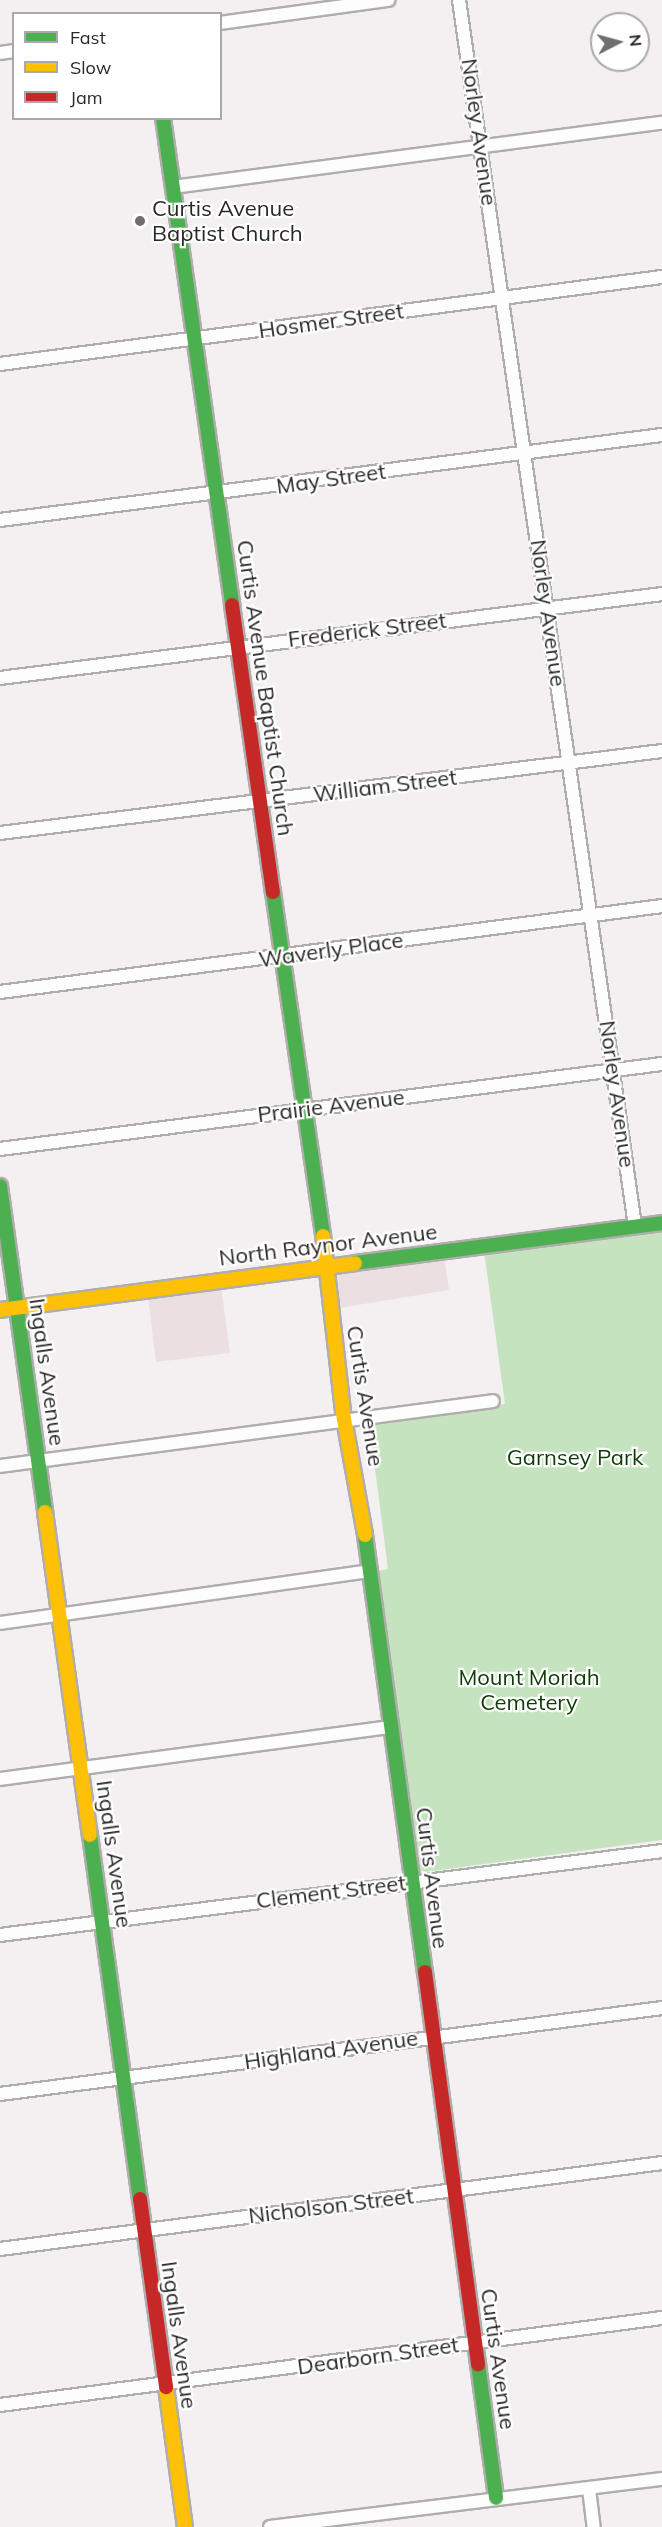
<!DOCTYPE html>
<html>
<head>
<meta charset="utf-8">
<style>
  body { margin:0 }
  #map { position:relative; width:662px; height:2527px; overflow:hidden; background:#f4eff0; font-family:Mulish,sans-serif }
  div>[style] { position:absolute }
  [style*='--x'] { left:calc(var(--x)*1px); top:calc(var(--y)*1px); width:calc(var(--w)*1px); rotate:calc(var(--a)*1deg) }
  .built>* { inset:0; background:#ebdfe2 }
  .green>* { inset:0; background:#c5e3be }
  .roads { filter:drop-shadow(2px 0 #b0adad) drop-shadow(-2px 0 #b0adad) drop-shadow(0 2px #b0adad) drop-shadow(0 -2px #b0adad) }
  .street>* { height:12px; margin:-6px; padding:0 6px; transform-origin:6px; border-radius:6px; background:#fdfdfd }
  .fast>* { height:14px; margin:-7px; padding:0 7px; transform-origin:7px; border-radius:7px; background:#4caf50 }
  .slow>* { height:14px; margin:-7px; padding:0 7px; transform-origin:7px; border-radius:7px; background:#ffc107 }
  .jam>* { height:14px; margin:-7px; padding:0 7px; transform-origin:7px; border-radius:7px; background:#c62828 }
  .dots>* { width:16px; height:16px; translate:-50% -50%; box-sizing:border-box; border:3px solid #fff; border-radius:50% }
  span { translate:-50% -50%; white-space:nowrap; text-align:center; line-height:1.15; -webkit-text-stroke:4.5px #fff; paint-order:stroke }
  .street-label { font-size:22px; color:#2b2829 }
  .poi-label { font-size:22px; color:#2b2829 }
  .left { translate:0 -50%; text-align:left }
  .park-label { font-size:22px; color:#0e3c07 }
  .legend { position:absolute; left:12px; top:12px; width:210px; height:108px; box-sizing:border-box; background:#fff; border:2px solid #aaa9a9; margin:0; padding:8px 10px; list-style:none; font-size:18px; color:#2b2829 }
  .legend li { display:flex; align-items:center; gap:12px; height:30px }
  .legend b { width:30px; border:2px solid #aaa9a9 }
  .north { position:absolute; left:590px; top:12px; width:60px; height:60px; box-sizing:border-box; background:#fff; border:2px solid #aaa9a9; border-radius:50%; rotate:84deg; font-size:16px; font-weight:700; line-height:24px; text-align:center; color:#2b2829 }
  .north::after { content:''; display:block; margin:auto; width:21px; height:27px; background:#716e6f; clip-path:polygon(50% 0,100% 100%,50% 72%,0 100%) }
</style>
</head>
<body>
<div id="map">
  <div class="built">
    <div style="clip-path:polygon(444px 1257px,449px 1290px,339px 1308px,338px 1272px)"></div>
    <div style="clip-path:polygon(221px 1286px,230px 1353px,156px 1362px,148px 1295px)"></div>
  </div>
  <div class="green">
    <div style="clip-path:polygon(662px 1229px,662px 1840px,418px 1873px,378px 1571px,388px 1569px,369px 1422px,505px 1404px,484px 1251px)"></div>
  </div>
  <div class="roads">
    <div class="street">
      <div style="--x:459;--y:0;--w:1239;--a:81.83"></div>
      <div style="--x:220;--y:23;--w:170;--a:-7.8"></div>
      <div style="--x:0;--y:53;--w:14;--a:-8"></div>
      <div style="--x:173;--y:187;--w:493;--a:-7.5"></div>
      <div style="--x:0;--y:364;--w:668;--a:-7.49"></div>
      <div style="--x:0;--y:520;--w:667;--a:-7.32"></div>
      <div style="--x:0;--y:678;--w:667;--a:-7.23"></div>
      <div style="--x:0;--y:833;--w:667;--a:-7.06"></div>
      <div style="--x:0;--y:992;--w:668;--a:-7.4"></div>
      <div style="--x:0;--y:1149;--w:667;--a:-7.32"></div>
      <div style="--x:0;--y:1466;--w:497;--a:-7.5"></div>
      <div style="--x:0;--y:1623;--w:374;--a:-8"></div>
      <div style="--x:0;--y:1779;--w:394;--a:-7.6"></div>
      <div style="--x:0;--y:1935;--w:667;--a:-7.23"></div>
      <div style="--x:0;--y:2094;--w:668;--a:-7.4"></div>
      <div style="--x:0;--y:2249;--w:668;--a:-7.4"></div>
      <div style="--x:0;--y:2405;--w:668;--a:-7.49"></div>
      <div style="--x:589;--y:2489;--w:38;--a:83"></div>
      <div style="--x:270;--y:2527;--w:395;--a:-7"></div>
    </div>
    <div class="fast">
      <div style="--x:163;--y:118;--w:492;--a:81.9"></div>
      <div style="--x:273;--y:892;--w:348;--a:81.7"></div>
      <div style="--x:0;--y:1186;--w:329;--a:82.1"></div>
      <div style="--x:355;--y:1263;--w:310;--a:-7.4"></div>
      <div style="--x:365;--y:1535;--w:441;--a:82.2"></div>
      <div style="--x:90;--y:1835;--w:367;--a:82.2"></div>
      <div style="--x:478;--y:2364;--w:135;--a:82.3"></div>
    </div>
    <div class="slow">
      <div style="--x:323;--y:1236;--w:184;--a:83.5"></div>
      <div style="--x:344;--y:1419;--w:118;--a:79.7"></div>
      <div style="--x:0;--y:1310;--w:358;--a:-7.5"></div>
      <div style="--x:45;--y:1512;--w:326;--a:82.1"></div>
      <div style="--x:166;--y:2387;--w:141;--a:82.3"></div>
    </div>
    <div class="jam">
      <div style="--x:232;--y:605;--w:290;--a:81.9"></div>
      <div style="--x:425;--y:1972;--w:396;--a:82.3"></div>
      <div style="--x:140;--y:2199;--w:190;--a:82.1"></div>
    </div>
  </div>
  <div class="dots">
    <div style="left:140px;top:221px;background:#716e6f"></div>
  </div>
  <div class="street-label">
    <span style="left:479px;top:132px;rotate:82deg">Norley Avenue</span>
    <span style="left:331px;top:321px;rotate:-8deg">Hosmer Street</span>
    <span style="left:331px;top:479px;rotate:-8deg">May Street</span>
    <span style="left:548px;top:613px;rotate:82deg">Norley Avenue</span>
    <span style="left:367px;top:630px;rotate:-7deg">Frederick Street</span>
    <span style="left:265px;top:688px;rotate:82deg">Curtis Avenue Baptist Church</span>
    <span style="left:385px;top:786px;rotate:-7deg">William Street</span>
    <span style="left:331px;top:950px;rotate:-8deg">Waverly Place</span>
    <span style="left:617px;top:1094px;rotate:82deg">Norley Avenue</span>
    <span style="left:331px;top:1106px;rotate:-7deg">Prairie Avenue</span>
    <span style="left:328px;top:1245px;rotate:-7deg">North Raynor Avenue</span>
    <span style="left:47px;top:1372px;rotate:82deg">Ingalls Avenue</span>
    <span style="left:365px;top:1396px;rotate:81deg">Curtis Avenue</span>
    <span style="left:114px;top:1854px;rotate:82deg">Ingalls Avenue</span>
    <span style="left:432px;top:1878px;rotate:83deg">Curtis Avenue</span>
    <span style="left:331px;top:1892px;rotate:-7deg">Clement Street</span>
    <span style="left:331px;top:2050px;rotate:-8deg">Highland Avenue</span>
    <span style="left:331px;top:2206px;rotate:-7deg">Nicholson Street</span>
    <span style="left:179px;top:2335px;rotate:82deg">Ingalls Avenue</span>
    <span style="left:378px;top:2356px;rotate:-8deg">Dearborn Street</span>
    <span style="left:498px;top:2359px;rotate:82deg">Curtis Avenue</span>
  </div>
  <div class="poi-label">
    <span class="left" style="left:152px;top:221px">Curtis Avenue<br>Baptist Church</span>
  </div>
  <div class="park-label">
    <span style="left:575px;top:1458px">Garnsey Park</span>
    <span style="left:529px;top:1690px">Mount Moriah<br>Cemetery</span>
  </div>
  <ul class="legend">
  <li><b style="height:8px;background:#4caf50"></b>Fast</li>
  <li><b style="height:8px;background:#ffc107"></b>Slow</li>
  <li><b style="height:8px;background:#c62828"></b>Jam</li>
  </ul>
  <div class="north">N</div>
</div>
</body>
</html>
